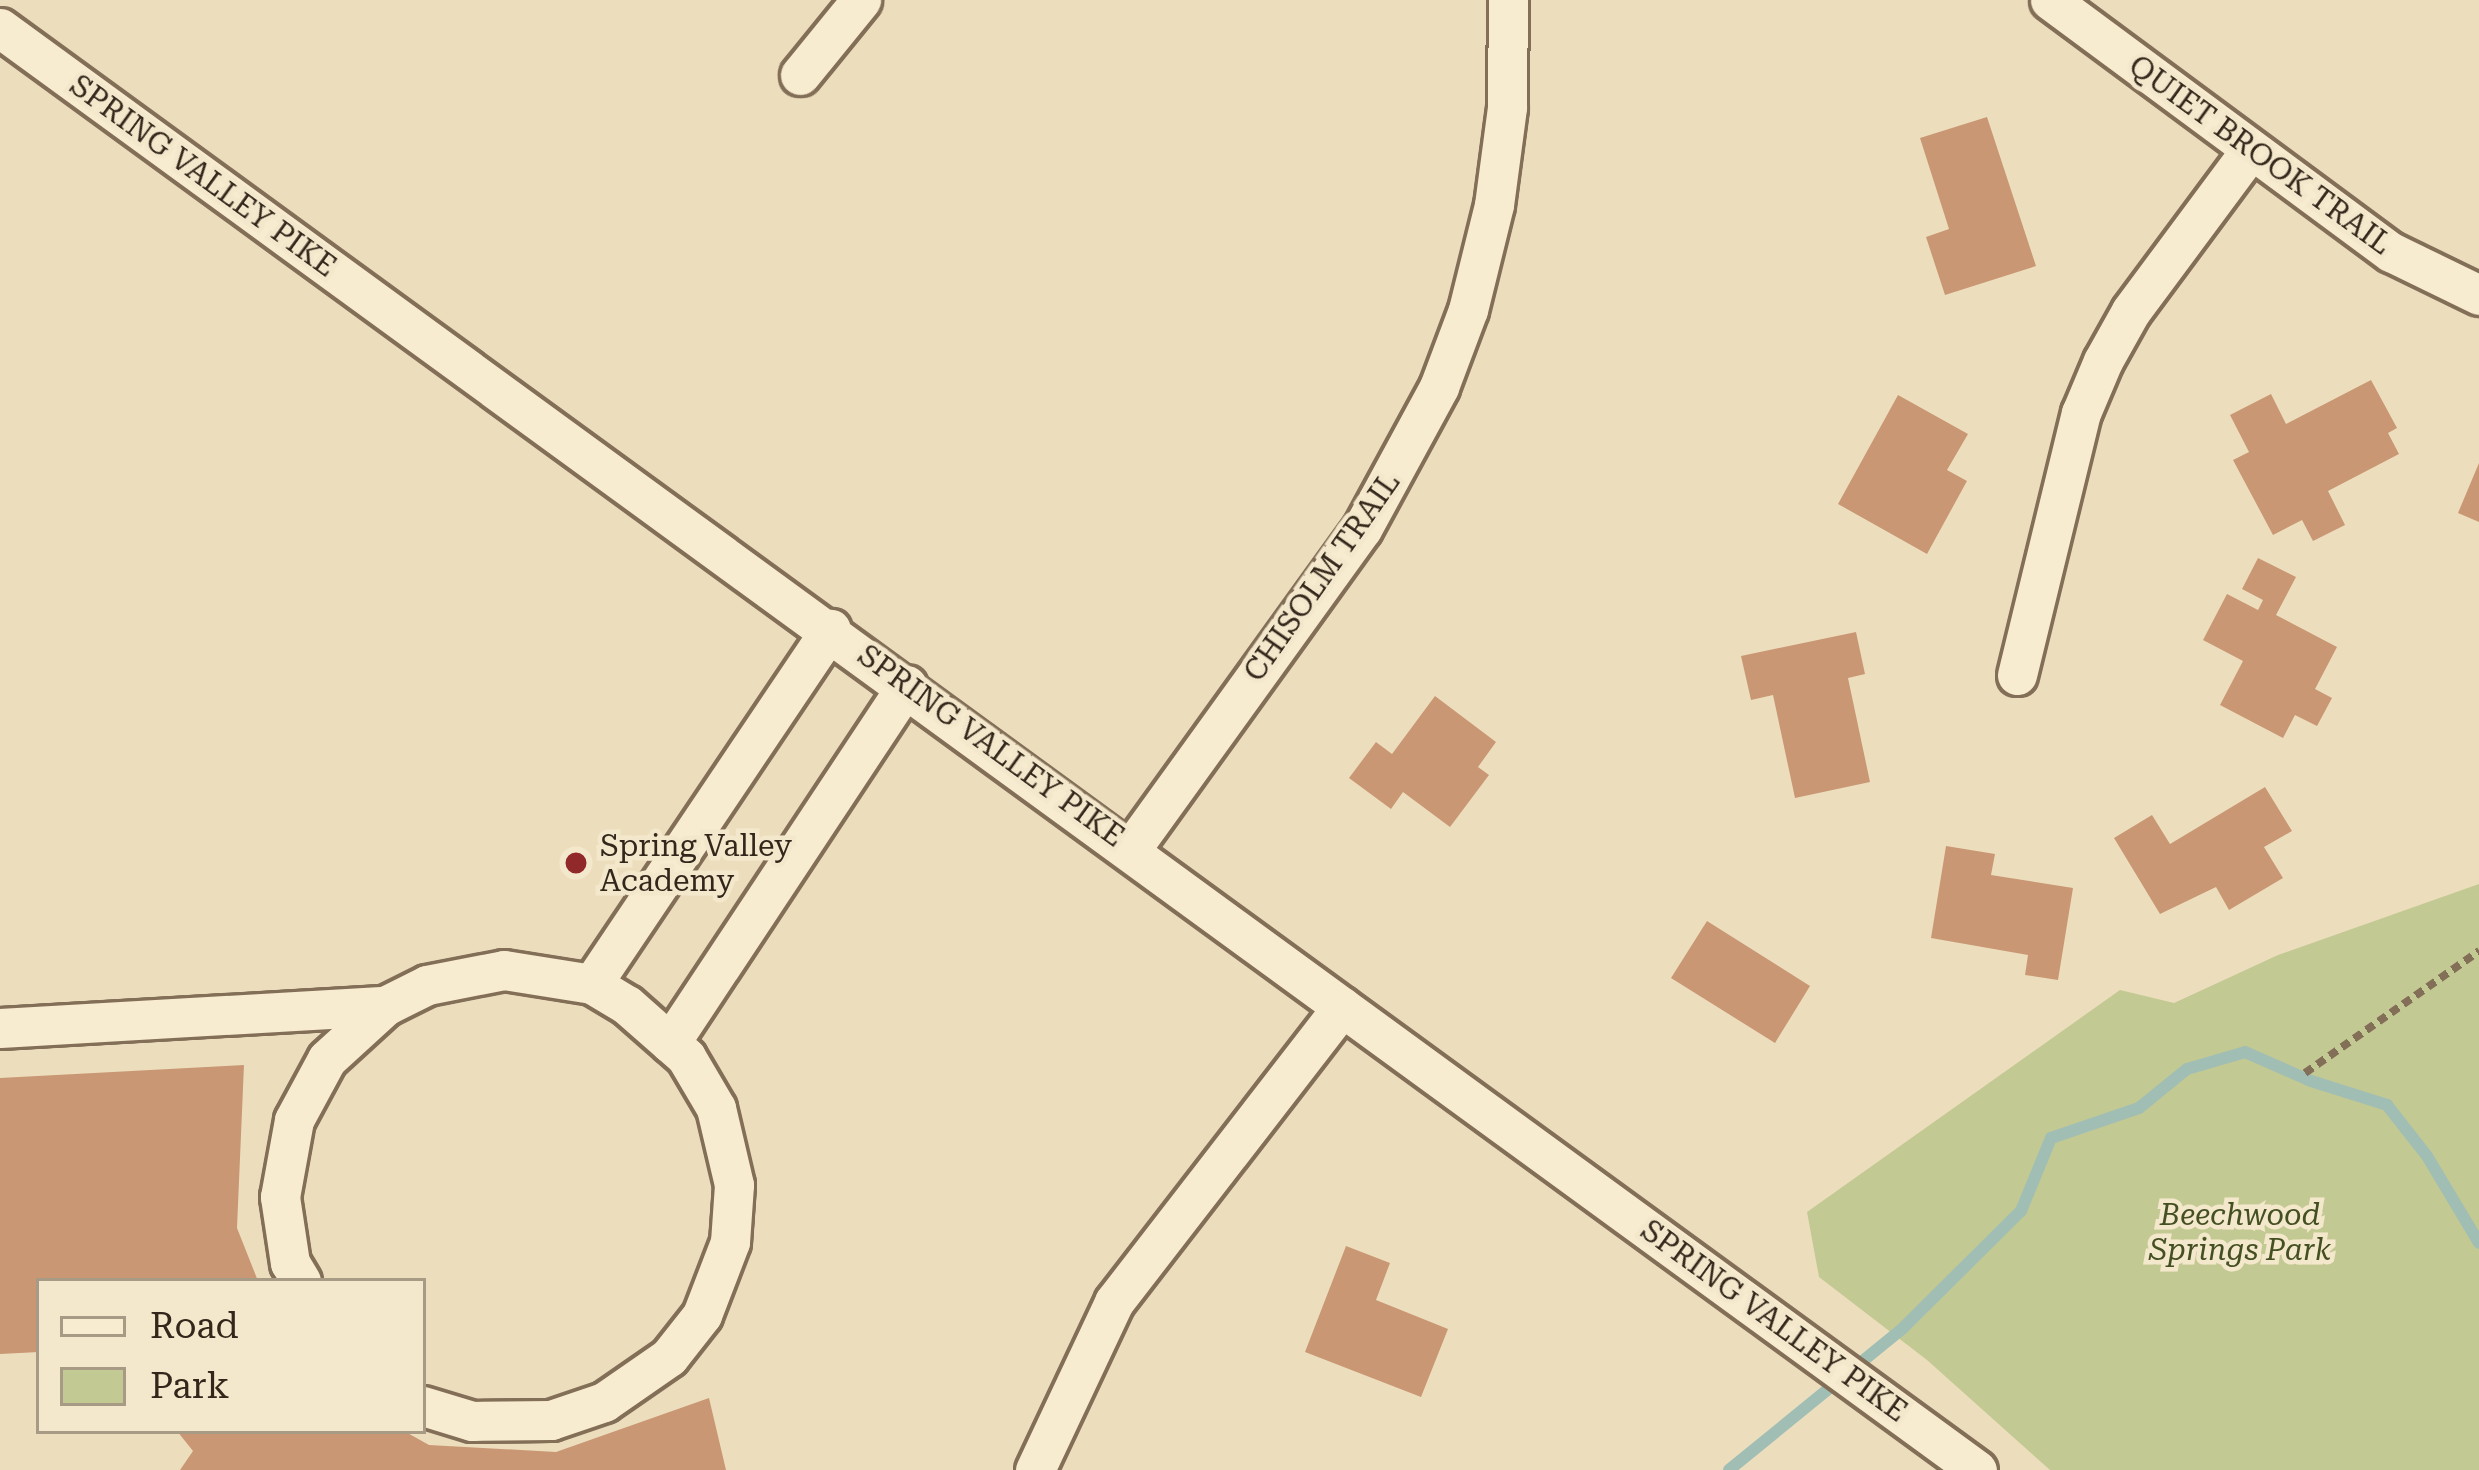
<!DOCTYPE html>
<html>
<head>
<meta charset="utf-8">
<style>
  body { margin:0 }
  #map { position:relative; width:2479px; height:1470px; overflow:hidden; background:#ecdebd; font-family:"Roboto Serif",serif }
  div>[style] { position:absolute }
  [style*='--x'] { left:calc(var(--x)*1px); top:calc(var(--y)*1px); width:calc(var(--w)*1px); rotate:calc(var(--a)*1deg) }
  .green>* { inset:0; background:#c3c992 }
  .stream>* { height:12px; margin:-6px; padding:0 6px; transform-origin:6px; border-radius:6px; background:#a1beb5 }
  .building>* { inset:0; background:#ca9774 }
  .path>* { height:8px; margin-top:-4px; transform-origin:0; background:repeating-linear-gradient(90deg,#836e57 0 9px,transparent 0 15px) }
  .roads { filter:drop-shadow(3px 0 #836e57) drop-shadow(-3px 0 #836e57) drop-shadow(0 3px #836e57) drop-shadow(0 -3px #836e57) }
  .minor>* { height:39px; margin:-19.5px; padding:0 19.5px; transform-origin:19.5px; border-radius:19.5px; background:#f8ecd0 }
  .dots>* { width:33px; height:33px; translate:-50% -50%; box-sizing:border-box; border:6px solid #f4e8cc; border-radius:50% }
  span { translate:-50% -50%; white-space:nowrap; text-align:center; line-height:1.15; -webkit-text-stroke:9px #f4e8cc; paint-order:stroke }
  .street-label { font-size:30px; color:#33271b }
  .poi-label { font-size:30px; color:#33271b }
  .left { translate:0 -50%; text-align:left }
  .park-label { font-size:30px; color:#444f22; font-style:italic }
  .legend { position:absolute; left:36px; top:1278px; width:390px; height:156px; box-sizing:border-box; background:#f4e8cc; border:3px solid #a79b85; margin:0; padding:15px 21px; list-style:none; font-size:36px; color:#33271b }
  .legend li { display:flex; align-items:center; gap:24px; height:60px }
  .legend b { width:60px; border:3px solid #a79b85 }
</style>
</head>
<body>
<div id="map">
  <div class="green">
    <div style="clip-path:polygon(2479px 884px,2479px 1470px,2050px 1470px,1927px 1360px,1819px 1277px,1807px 1212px,2120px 990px,2174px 1003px,2278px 955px)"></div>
  </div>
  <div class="stream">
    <div style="--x:1729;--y:1470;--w:225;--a:-39.2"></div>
    <div style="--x:1903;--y:1328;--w:166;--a:-44.8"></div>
    <div style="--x:2021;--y:1211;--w:79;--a:-67.7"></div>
    <div style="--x:2051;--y:1138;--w:93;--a:-18.8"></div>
    <div style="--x:2139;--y:1108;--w:62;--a:-39.1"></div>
    <div style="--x:2187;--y:1069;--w:60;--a:-16.3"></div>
    <div style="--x:2245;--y:1052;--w:72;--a:23.7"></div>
    <div style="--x:2311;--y:1081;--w:80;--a:17.5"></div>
    <div style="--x:2387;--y:1105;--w:65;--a:51.9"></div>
    <div style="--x:2427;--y:1156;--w:101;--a:59.1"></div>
  </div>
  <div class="building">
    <div style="clip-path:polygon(1987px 117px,2036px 266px,1945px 295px,1926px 237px,1949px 229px,1920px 138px)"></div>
    <div style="clip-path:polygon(2371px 380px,2397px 428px,2388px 433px,2399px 454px,2328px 491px,2345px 525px,2313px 541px,2302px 520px,2273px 535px,2233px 460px,2249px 452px,2230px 415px,2271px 394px,2286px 424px)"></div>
    <div style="clip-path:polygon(1898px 395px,1968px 434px,1947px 470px,1967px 481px,1927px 554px,1838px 504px)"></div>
    <div style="clip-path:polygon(2479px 463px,2479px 522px,2458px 513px)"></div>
    <div style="clip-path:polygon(2258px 558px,2296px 577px,2276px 615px,2337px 647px,2315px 689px,2332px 698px,2317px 726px,2295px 715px,2283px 738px,2220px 705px,2243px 661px,2203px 640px,2227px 594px,2258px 610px,2263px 600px,2242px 589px)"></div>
    <div style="clip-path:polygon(1856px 632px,1865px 674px,1848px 678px,1870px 782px,1795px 798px,1773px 695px,1751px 700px,1741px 656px)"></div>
    <div style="clip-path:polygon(1435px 696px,1496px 742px,1478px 767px,1489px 775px,1450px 827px,1403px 792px,1391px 809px,1349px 778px,1376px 742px,1392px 754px)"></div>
    <div style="clip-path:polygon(2265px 787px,2292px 831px,2264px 847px,2283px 878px,2229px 910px,2216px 887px,2160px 914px,2114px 838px,2152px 815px,2170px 844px)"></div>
    <div style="clip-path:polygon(1946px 846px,1995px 854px,1991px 875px,2073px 888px,2058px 980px,2025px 975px,2028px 955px,1931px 938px)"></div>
    <div style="clip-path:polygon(1707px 921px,1810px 986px,1775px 1043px,1671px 978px)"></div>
    <div style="clip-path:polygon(244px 1065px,237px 1228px,258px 1281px,39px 1281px,39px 1352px,0 1354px,0 1078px)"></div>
    <div style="clip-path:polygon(1346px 1246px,1390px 1263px,1376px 1300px,1448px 1329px,1421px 1397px,1305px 1352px)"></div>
    <div style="clip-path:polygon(709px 1398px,726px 1470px,180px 1470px,193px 1451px,177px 1431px,404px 1431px,429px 1445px,556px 1452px)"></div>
  </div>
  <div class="path">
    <div style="--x:2305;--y:1073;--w:213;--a:-35"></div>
  </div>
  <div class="roads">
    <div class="minor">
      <div style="--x:2050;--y:0;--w:424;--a:36.5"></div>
      <div style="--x:2391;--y:252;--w:98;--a:26"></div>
      <div style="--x:0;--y:28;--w:2447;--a:36.11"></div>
      <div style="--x:800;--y:75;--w:97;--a:-50.9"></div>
      <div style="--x:2017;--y:675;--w:270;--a:-76.3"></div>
      <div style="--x:2081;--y:413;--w:56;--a:-67.1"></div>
      <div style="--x:2103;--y:361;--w:57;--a:-60.8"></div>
      <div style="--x:2131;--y:311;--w:199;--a:-53.4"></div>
      <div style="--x:1131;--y:849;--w:395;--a:-54.2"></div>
      <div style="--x:1362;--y:529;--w:162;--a:-61.5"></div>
      <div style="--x:1439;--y:387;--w:82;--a:-69.4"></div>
      <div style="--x:1468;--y:310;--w:108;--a:-76.1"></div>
      <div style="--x:1494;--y:205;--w:99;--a:-82.4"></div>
      <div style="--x:1507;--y:107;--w:107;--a:-89.5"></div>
      <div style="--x:592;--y:984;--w:428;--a:-56.1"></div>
      <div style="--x:0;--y:1028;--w:386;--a:-3.3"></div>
      <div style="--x:670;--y:1043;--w:429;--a:-56.5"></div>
      <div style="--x:301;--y:1281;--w:21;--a:-121"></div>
      <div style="--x:290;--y:1263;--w:67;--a:-98.6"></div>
      <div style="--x:280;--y:1197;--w:78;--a:-79.7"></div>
      <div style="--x:294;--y:1120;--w:69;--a:-61.6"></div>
      <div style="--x:327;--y:1059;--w:79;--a:-42.4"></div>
      <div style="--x:385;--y:1006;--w:47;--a:-26.6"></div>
      <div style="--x:427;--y:985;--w:78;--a:-11"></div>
      <div style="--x:504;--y:970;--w:89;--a:9"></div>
      <div style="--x:592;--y:984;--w:41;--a:31"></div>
      <div style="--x:627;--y:1005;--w:79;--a:41.4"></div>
      <div style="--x:686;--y:1057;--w:59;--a:59.5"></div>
      <div style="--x:716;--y:1108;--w:79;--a:76.8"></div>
      <div style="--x:734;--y:1185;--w:57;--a:94"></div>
      <div style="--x:730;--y:1242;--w:78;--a:111"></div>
      <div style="--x:702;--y:1315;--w:53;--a:128.2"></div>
      <div style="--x:669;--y:1357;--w:79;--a:145.3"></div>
      <div style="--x:604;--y:1402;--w:56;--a:161.2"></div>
      <div style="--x:551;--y:1420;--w:79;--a:179.3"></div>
      <div style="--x:472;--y:1421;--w:51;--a:-163"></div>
      <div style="--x:1035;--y:1470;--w:186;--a:-64.8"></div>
      <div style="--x:1114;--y:1302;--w:373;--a:-52.3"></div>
    </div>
  </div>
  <div class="dots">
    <div style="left:576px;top:863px;background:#912829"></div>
  </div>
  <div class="street-label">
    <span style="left:2260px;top:155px;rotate:36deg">QUIET BROOK TRAIL</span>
    <span style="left:203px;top:176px;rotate:36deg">SPRING VALLEY PIKE</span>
    <span style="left:1322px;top:577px;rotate:-55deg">CHISOLM TRAIL</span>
    <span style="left:991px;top:746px;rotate:36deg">SPRING VALLEY PIKE</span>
    <span style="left:1774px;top:1321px;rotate:36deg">SPRING VALLEY PIKE</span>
  </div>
  <div class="poi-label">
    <span class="left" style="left:600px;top:863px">Spring Valley<br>Academy</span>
  </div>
  <div class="park-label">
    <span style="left:2240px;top:1232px">Beechwood<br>Springs Park</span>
  </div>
  <ul class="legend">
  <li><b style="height:15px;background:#f8ecd0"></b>Road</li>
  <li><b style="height:33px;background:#c3c992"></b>Park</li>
  </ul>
</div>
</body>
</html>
